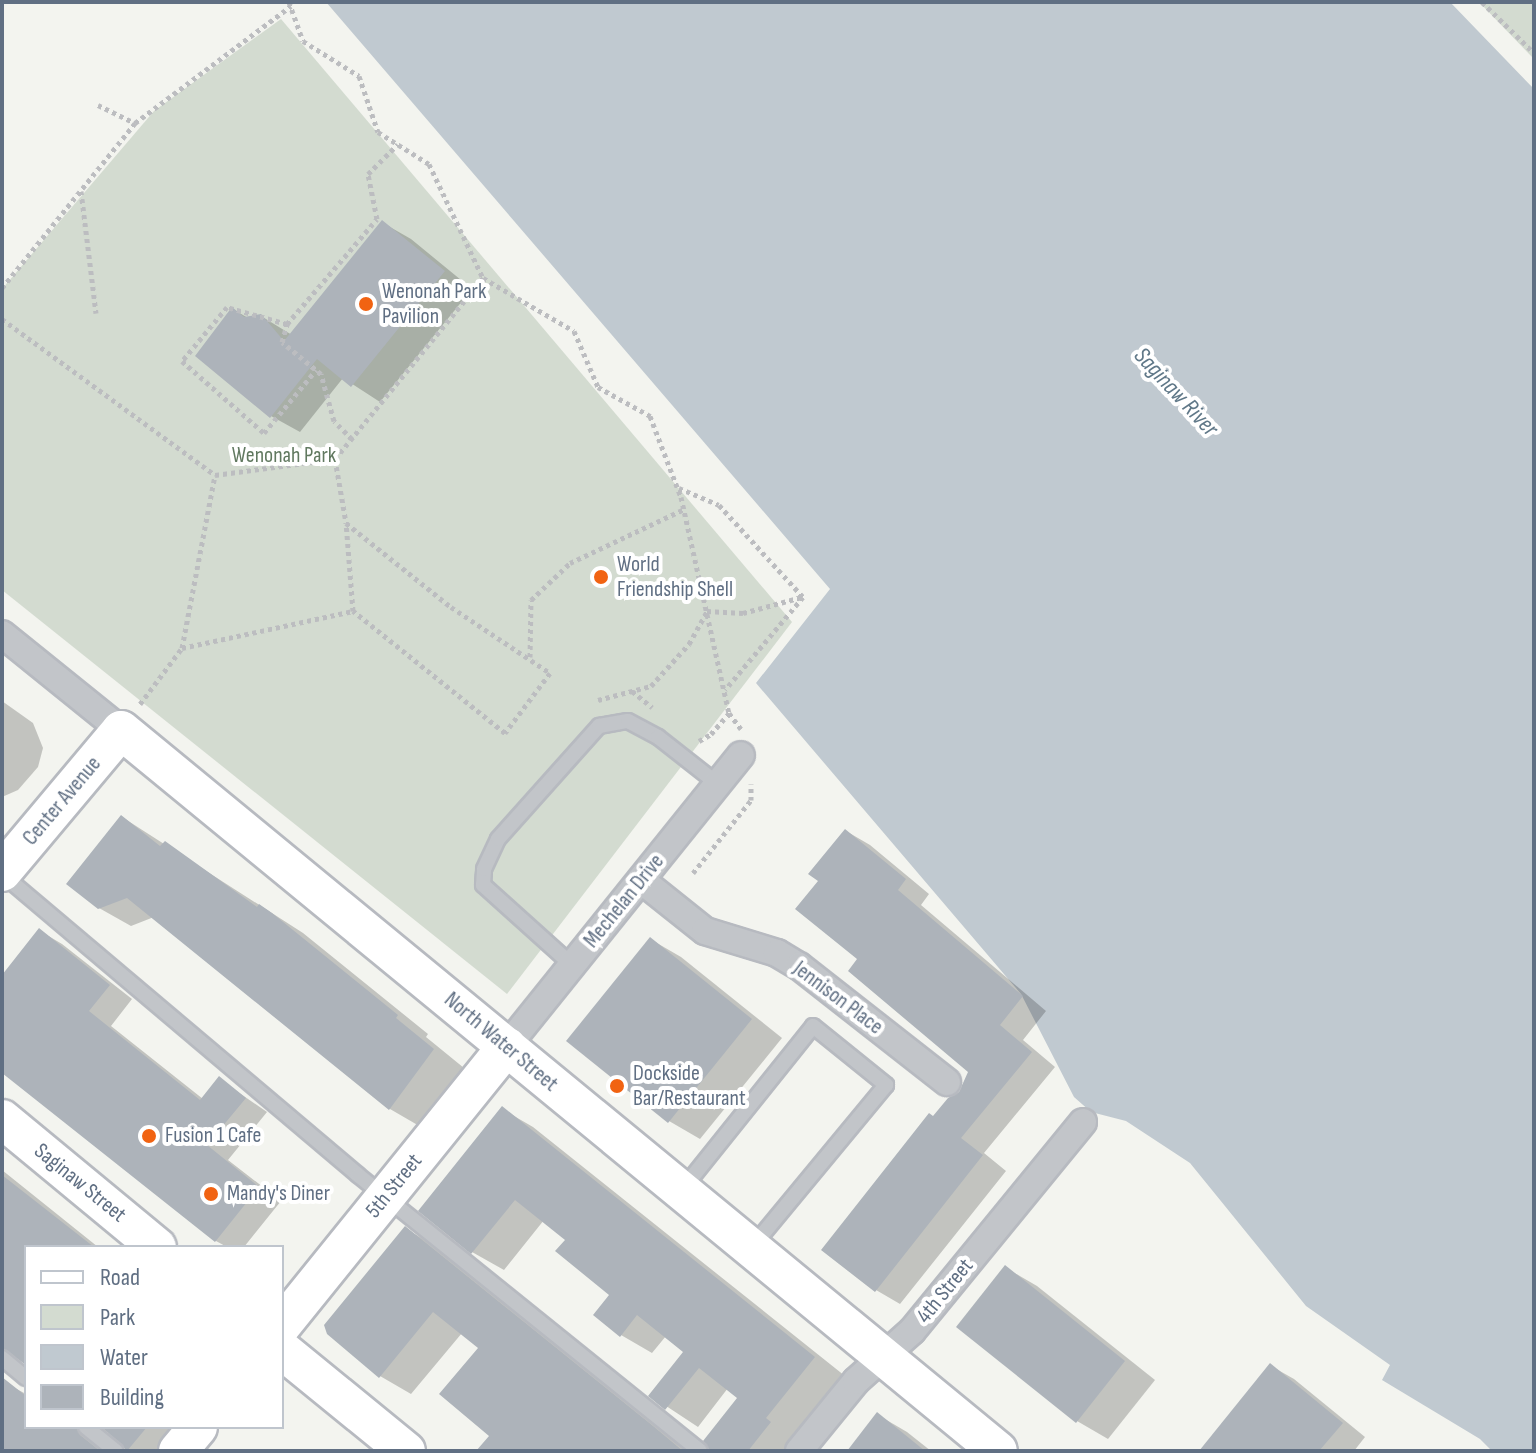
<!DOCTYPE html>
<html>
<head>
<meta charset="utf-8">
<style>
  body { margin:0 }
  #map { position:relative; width:1536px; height:1453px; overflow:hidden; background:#f3f4ef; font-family:"Sofia Sans Condensed",sans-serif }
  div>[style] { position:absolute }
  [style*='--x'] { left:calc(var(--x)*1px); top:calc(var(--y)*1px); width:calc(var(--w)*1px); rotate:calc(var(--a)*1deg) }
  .green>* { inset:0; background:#d3dbd0 }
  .water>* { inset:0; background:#c0c9d0 }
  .shadow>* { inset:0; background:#0003 }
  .building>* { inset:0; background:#adb3ba }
  .path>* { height:5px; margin-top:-2.5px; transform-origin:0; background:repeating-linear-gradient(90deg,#bcbdc0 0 4px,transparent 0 8px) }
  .roads { filter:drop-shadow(2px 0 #b7bac0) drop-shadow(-2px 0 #b7bac0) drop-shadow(0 2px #b7bac0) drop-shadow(0 -2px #b7bac0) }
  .lane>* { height:14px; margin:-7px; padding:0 7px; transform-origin:7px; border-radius:7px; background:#c2c5c9 }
  .street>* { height:26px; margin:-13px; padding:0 13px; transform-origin:13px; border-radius:13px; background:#c2c5c9 }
  .secondary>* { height:38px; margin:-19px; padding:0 19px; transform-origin:19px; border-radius:19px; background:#fff }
  .dots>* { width:22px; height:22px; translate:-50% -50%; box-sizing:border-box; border:4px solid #fff; border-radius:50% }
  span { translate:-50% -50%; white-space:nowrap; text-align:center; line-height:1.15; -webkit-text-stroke:8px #fff; paint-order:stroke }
  .poi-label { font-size:22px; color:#606f83 }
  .left { translate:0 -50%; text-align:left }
  .park-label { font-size:22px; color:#617960 }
  .street-label { font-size:22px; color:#606f83 }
  .water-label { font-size:24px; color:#607888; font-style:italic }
  .frame { position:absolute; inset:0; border:4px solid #606f83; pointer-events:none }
  .legend { position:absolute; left:24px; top:1245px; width:260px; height:184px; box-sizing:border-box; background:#fff; border:2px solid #bfc5cd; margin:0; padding:10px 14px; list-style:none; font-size:24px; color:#606f83 }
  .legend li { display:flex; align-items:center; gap:16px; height:40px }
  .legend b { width:40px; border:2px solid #bfc5cd }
</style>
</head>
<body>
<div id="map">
  <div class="green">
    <div style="clip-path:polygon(1479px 2px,1534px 2px,1534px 59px)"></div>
    <div style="clip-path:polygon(281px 19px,792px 622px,507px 994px,2px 590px,2px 289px,154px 111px)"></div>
  </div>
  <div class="water">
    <div style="clip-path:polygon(326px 2px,1450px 2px,1534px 89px,1534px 1451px,1492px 1451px,1480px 1439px,1382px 1380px,1390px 1365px,1306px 1306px,1190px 1163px,1126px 1121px,1091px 1112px,1074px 1097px,1021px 994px,756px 683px,830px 589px)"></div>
  </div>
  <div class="shadow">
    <div style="clip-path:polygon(383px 223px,411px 239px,472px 289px,380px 402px,343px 378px,300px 432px,271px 416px,233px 309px,248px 318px,261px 316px,292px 335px)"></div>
    <div style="clip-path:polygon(2px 701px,33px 723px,43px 748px,38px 767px,18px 790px,2px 797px)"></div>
    <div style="clip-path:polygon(122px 817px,303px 933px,428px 1034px,426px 1037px,464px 1068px,421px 1127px,390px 1109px,154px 917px,131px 926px,99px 908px)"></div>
    <div style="clip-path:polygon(846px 831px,870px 845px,929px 894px,921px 905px,1046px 1011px,1023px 1040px,1055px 1067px,984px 1153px,1006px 1171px,900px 1304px,876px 1290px,934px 1118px,961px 1094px,971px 1072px,860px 959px,821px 881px)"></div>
    <div style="clip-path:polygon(40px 931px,62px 944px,132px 999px,111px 1026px,203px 1099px,219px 1079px,267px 1112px,228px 1160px,281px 1201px,244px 1247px,227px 1247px,216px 1241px,2px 1070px,2px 978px)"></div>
    <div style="clip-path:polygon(650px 939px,681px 957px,782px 1038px,700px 1139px,669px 1121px)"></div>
    <div style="clip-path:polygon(502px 1109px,533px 1127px,845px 1376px,793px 1451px,711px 1451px,740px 1398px,728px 1388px,698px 1427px,651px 1396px,686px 1352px,666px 1336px,652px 1353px,621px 1335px,612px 1294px,568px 1239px,544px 1220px,504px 1270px,472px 1252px)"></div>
    <div style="clip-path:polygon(2px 1170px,98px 1247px,26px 1247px,26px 1361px,2px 1344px)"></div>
    <div style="clip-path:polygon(406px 1229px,437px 1247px,689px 1451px,479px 1451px,492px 1435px,481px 1348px,462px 1333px,411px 1394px,380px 1376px)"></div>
    <div style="clip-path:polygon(1006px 1268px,1037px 1286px,1155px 1380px,1108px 1439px,1077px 1421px)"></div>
    <div style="clip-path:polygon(1271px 1366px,1294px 1379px,1365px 1437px,1354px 1451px,1212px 1451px)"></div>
    <div style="clip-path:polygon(9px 1385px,26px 1394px,26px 1427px,182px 1427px,162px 1451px,129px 1451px,109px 1430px,102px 1436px,104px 1451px,2px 1451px,2px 1393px)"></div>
    <div style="clip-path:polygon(878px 1415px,907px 1432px,931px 1451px,850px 1451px)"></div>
  </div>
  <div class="building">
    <div style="clip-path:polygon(382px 220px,445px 271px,351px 387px,317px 359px,270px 418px,195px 356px,232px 307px,244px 317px,261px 314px,284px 341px)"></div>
    <div style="clip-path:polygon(121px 815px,160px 846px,165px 841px,257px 907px,259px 904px,272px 913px,398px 1015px,396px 1018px,434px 1049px,389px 1110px,127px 898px,98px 909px,66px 884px)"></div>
    <div style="clip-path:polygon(845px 829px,906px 879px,898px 890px,1023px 996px,1000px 1025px,1032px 1052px,961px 1138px,983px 1155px,875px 1292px,821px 1250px,929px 1113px,933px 1116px,948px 1098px,959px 1092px,968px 1072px,848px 971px,857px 959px,795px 909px,818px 881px,808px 874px)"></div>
    <div style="clip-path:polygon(39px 928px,110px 985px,89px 1011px,200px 1100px,219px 1076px,246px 1098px,207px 1145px,259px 1187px,215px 1242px,2px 1073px,2px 975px)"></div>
    <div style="clip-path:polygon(650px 937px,752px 1019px,668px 1123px,566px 1041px)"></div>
    <div style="clip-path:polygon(502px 1106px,815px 1357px,766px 1418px,771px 1422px,748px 1451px,710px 1451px,703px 1441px,737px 1398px,699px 1368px,665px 1410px,648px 1396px,683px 1352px,637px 1315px,620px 1337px,593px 1315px,609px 1295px,555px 1251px,565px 1240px,515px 1200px,471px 1254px,418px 1211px)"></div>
    <div style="clip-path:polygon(2px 1175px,94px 1247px,26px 1247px,26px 1365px,2px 1348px)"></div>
    <div style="clip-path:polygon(405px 1226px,653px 1426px,683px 1451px,476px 1451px,489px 1436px,439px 1394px,478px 1348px,433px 1312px,379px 1378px,327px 1334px,324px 1325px)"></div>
    <div style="clip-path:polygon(1005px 1265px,1125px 1361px,1076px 1423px,956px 1327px)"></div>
    <div style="clip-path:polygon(1270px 1363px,1343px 1423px,1319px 1451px,1199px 1451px)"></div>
    <div style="clip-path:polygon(2px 1377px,26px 1396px,26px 1427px,76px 1427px,80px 1435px,100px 1451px,2px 1451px)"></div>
    <div style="clip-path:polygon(877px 1412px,925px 1451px,847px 1451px)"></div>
    <div style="clip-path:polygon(102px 1427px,147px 1427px,127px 1451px)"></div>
  </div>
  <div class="path">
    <div style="--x:289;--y:2;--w:41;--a:70.3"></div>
    <div style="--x:303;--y:41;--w:66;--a:32"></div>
    <div style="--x:359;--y:76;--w:59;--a:71.3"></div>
    <div style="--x:378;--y:132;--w:60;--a:32.1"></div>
    <div style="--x:429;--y:164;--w:126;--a:64.7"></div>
    <div style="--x:483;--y:278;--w:105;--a:30.2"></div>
    <div style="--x:574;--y:331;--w:61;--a:66.8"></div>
    <div style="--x:598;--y:387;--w:60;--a:29.1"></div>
    <div style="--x:650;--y:416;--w:87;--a:69.1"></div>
    <div style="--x:681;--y:497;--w:221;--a:77.5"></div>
    <div style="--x:729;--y:713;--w:20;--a:53"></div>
    <div style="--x:1482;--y:2;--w:73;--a:44.4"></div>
    <div style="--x:98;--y:105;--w:41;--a:25.9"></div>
    <div style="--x:135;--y:123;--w:195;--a:-36.9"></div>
    <div style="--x:81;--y:191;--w:123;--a:83"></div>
    <div style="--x:2;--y:288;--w:212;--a:-51.1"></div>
    <div style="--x:2;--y:319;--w:264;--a:36.2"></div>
    <div style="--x:215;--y:475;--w:121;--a:-7.6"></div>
    <div style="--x:335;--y:459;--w:234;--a:-50.7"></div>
    <div style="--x:287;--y:324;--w:62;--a:-164.2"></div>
    <div style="--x:227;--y:307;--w:70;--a:129.8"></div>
    <div style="--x:182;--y:361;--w:109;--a:41.3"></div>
    <div style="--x:264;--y:433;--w:82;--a:-50.5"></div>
    <div style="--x:352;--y:439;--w:25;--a:-135"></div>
    <div style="--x:334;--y:421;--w:49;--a:-105.5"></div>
    <div style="--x:321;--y:374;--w:50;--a:-140.6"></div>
    <div style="--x:282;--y:342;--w:19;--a:-74"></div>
    <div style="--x:287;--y:324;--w:138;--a:-49.4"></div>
    <div style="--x:377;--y:219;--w:46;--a:-101.3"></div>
    <div style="--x:368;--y:174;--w:42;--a:-45"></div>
    <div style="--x:335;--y:459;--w:65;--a:80.2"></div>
    <div style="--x:346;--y:523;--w:134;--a:38.7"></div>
    <div style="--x:451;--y:607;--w:119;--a:33.7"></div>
    <div style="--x:550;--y:673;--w:75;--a:126.9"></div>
    <div style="--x:505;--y:733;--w:195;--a:-141.2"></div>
    <div style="--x:679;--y:488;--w:43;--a:23"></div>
    <div style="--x:719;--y:505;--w:125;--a:47.6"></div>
    <div style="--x:803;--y:597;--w:121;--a:130"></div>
    <div style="--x:182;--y:648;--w:175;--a:-12.2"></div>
    <div style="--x:353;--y:611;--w:88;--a:-94.5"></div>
    <div style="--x:530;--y:657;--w:57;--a:-89"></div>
    <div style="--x:531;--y:600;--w:54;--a:-43.5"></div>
    <div style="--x:570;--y:563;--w:126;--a:-25.3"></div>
    <div style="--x:632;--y:691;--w:26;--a:39"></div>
    <div style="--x:598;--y:700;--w:55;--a:-14.8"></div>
    <div style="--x:651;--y:686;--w:57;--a:-47.9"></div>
    <div style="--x:689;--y:644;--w:38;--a:-61"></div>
    <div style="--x:707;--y:611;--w:36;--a:3"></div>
    <div style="--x:743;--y:613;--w:61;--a:-15.2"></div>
    <div style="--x:140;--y:704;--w:70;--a:-53.1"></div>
    <div style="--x:182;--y:648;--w:176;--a:-79.2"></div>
    <div style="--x:699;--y:741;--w:14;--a:-30"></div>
    <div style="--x:711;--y:734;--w:28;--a:-49"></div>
    <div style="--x:693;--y:873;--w:93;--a:-51.5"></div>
    <div style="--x:751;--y:800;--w:16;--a:-90"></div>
  </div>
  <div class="roads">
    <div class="lane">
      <div style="--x:2;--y:874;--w:466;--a:40.2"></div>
      <div style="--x:358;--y:1175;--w:439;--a:38.9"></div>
      <div style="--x:572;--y:965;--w:120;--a:-138"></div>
      <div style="--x:483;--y:885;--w:16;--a:-86"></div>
      <div style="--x:484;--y:869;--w:33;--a:-65"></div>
      <div style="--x:498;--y:839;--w:152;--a:-48.2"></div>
      <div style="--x:599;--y:726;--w:29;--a:-10"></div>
      <div style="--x:628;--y:721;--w:34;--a:28"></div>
      <div style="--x:658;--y:737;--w:76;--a:38.1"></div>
      <div style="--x:681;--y:1191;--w:211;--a:-51.3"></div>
      <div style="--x:813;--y:1026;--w:94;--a:38.9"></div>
      <div style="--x:886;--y:1085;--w:210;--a:129.6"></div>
      <div style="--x:2;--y:1358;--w:31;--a:40"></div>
      <div style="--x:86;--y:1427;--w:38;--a:39"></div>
    </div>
    <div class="street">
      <div style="--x:2;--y:634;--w:153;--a:38.9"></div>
      <div style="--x:641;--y:880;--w:82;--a:38.6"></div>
      <div style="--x:705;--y:931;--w:75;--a:17"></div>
      <div style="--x:777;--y:953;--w:26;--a:31"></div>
      <div style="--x:799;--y:966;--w:188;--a:38.1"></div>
      <div style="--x:507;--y:1046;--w:373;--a:-51.2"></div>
      <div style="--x:799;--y:1451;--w:90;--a:-50.8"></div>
      <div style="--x:856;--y:1381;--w:75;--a:-41.8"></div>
      <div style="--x:912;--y:1331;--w:270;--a:-50.7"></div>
    </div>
    <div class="secondary">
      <div style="--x:2;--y:872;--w:185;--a:-50"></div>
      <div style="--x:121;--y:730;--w:1135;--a:39.42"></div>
      <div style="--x:2;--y:1119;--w:201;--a:39.6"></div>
      <div style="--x:282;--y:1325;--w:358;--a:-51.1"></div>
      <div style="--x:282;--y:1350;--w:160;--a:39.2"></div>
      <div style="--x:178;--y:1451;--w:31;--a:-50"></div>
    </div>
  </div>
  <div class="dots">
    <div style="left:366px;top:304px;background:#f16312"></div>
    <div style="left:601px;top:577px;background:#f16312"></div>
    <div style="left:617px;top:1086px;background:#f16312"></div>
    <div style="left:149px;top:1136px;background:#f16312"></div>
    <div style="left:211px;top:1194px;background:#f16312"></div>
  </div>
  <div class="poi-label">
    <span class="left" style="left:382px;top:304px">Wenonah Park<br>Pavilion</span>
    <span class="left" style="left:617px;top:577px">World<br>Friendship Shell</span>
    <span class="left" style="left:633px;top:1086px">Dockside<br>Bar/Restaurant</span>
    <span class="left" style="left:165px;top:1136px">Fusion 1 Cafe</span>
    <span class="left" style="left:227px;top:1194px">Mandy's Diner</span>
  </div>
  <div class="park-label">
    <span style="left:284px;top:456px">Wenonah Park</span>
  </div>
  <div class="street-label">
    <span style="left:62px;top:801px;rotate:-50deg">Center Avenue</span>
    <span style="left:624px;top:901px;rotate:-51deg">Mechelan Drive</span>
    <span style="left:838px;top:998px;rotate:37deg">Jennison Place</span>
    <span style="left:501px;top:1042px;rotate:40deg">North Water Street</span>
    <span style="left:80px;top:1183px;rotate:39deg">Saginaw Street</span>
    <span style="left:394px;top:1186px;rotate:-51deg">5th Street</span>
    <span style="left:945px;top:1291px;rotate:-51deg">4th Street</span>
  </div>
  <div class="water-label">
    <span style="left:1176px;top:392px;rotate:47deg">Saginaw River</span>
  </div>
  <div class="frame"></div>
  <ul class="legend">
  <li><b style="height:10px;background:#fff"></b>Road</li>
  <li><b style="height:22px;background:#d3dbd0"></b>Park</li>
  <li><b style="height:22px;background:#c0c9d0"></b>Water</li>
  <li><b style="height:22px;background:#adb3ba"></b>Building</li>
  </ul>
</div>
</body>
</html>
